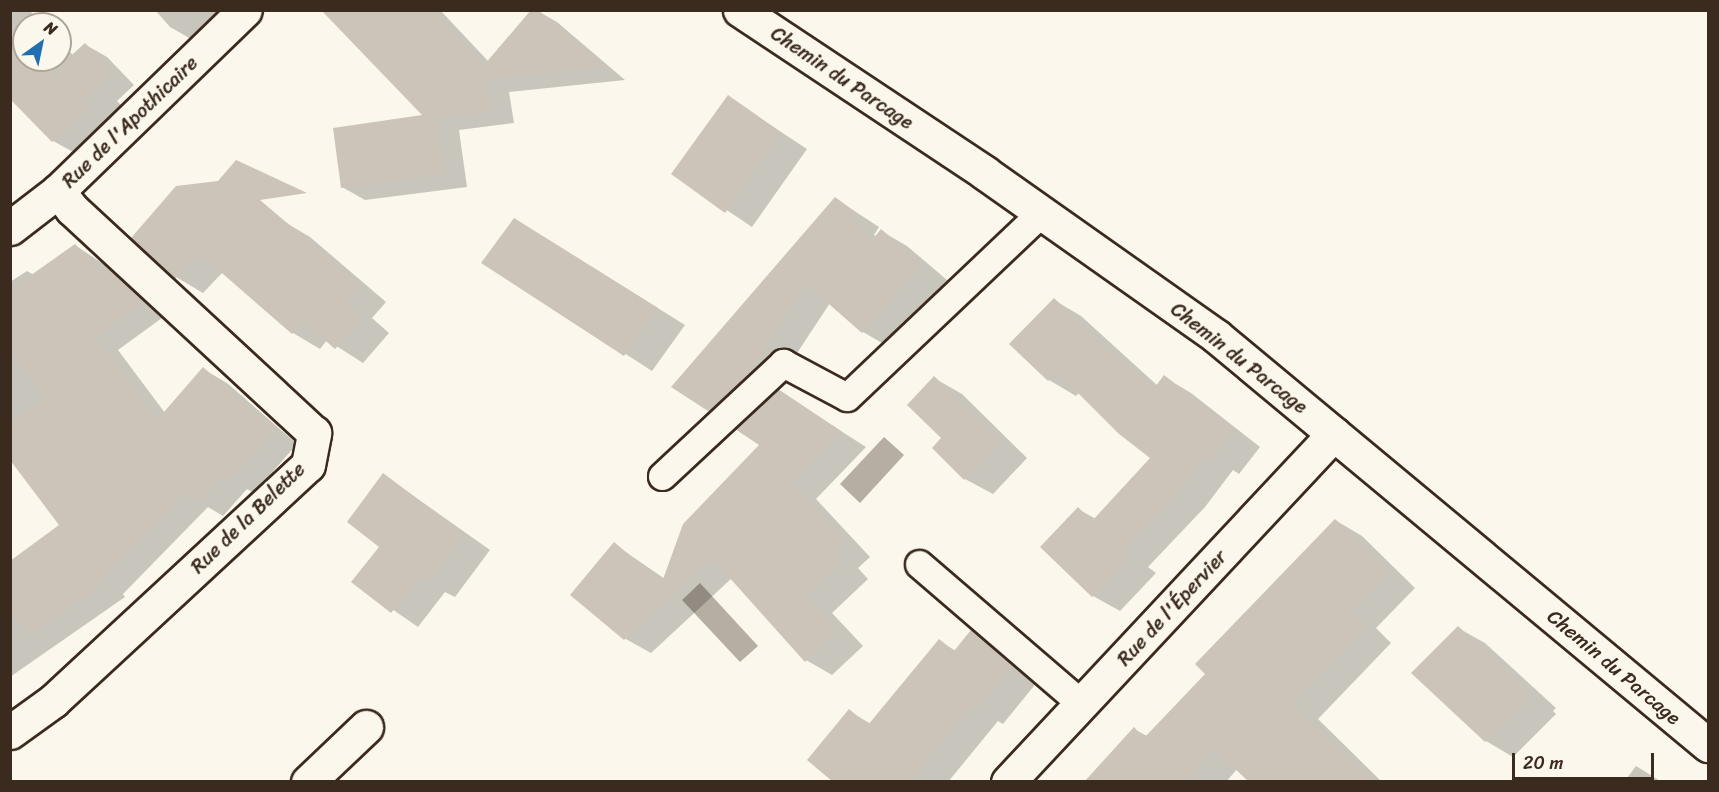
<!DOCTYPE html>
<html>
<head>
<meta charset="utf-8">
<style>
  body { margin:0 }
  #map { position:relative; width:1719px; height:792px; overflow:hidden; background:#fbf7ec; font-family:Sriracha,sans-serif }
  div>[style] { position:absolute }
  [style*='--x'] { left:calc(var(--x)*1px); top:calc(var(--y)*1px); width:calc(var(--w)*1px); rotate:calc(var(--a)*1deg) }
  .water>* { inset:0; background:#b6aea2 }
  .shadow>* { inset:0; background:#0003 }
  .building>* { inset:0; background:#ccc4b9 }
  .roads { filter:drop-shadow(2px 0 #3b2a1e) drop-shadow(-2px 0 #3b2a1e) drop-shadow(0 2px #3b2a1e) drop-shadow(0 -2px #3b2a1e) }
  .lane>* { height:27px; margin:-13.5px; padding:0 13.5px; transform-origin:13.5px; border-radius:13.5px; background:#fbf7ec }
  .street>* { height:33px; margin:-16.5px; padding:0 16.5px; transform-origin:16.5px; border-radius:16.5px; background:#fbf7ec }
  span { translate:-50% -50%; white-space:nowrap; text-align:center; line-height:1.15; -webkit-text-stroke:4.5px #fbf7ec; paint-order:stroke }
  .street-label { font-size:20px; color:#3b2a1e }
  .frame { position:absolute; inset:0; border:12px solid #3b2a1e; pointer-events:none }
  .north { position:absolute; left:12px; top:12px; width:60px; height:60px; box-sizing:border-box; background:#fbf7ec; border:2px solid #aea59a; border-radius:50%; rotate:33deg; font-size:16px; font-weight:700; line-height:24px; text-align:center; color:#3b2a1e }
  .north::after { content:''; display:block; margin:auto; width:21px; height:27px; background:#1f6fb2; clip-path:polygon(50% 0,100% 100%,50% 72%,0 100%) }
  .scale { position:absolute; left:1512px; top:753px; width:142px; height:27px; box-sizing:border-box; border:3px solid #3b2a1e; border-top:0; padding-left:8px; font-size:18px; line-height:21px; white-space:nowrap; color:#3b2a1e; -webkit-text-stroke:4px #fbf7ec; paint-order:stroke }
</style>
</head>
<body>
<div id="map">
  <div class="water">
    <div style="clip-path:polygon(884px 437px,904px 455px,860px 503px,840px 484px)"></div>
    <div style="clip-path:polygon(700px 583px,758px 646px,740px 662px,682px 600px)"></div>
  </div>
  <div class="shadow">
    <div style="clip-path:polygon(10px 10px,29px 10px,43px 24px,24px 24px,24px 60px,60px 60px,60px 42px,74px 56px,86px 45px,107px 57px,134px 85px,117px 101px,123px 107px,75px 153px,53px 141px,10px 69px)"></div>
    <div style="clip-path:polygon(155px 10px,222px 10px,191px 39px,170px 27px)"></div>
    <div style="clip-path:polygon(334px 10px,440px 10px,489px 62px,536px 10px,557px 22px,625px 80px,509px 92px,514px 123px,459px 130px,467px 187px,365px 200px,342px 187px,425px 116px)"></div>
    <div style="clip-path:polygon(728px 97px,807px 149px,752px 227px,673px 174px)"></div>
    <div style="clip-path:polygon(836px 199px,879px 227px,874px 235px,876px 237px,881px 231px,907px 246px,947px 280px,889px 347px,863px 332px,830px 303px,776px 385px,735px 425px,709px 410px)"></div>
    <div style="clip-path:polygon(283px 221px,310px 237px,386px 302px,372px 318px,389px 333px,363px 363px,327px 340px,320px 349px,293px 333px,223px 272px,203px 293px,176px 277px,133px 238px)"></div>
    <div style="clip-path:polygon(542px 236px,685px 325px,652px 371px,483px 262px)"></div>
    <div style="clip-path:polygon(75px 245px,130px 282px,166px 315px,118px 350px,165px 413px,203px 369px,227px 383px,297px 444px,254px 493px,247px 489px,223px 516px,208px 507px,123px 594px,125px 597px,10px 677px,10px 563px,61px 525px,10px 459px,10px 282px,27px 271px,34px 275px)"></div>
    <div style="clip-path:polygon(1054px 300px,1081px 316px,1158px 386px,1164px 377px,1191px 393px,1260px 447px,1239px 474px,1233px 470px,1205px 507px,1148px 567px,1156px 573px,1120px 611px,1093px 596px,1078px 509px,1096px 519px,1152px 458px,1080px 392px,1076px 396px,1049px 380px,1011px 344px)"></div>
    <div style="clip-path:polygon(934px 378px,962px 394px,1027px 458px,993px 494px,965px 479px,934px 448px,943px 438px)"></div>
    <div style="clip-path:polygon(778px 391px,866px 447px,816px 499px,870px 557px,858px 568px,868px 579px,832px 613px,863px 646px,832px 675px,806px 660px,732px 578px,651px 653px,624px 638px,614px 544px,665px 579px,761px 445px)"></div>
    <div style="clip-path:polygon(384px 475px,490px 550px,455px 597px,445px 592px,418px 627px,353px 582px,381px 546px)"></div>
    <div style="clip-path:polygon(1335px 520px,1362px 536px,1415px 588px,1376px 628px,1391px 643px,1318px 719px,1382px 782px,1254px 782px,1238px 768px,1226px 782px,1093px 782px,1134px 729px,1147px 736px,1207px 674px)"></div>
    <div style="clip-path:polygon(1458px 628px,1485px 643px,1556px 708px,1553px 711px,1556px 714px,1513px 757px,1486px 741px,1413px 673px)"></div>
    <div style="clip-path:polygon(972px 632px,999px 647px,1038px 681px,1003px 724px,998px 721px,948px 782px,838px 782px,849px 711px,871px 724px,939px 641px,956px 651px)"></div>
    <div style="clip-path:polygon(1636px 766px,1662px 782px,1624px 782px)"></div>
  </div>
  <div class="building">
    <div style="clip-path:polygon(321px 10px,432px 10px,484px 65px,531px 10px,538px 10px,605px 67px,487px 79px,492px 111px,437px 118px,445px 174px,341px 188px,333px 128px,422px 115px)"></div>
    <div style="clip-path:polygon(10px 31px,24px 44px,24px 60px,40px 60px,60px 81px,60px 66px,85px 43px,113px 72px,81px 102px,88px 109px,52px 142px,10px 99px)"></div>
    <div style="clip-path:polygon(728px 95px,782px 133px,725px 213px,671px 174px)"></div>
    <div style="clip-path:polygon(236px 160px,307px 193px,260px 200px,360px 285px,346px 302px,363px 317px,335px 349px,303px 321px,292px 334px,199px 253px,175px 279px,131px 238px,176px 186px,218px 181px)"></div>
    <div style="clip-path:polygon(835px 197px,854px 211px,849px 219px,872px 240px,881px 229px,922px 264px,862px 333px,806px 284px,751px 371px,708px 411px,671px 387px)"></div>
    <div style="clip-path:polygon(514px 218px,658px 308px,624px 356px,481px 263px)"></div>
    <div style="clip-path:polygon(75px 244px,101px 272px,106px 266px,144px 301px,95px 336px,157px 420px,203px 367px,274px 430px,230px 481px,223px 475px,199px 503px,186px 492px,100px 580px,102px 583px,30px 636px,10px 610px,10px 561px,59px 525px,10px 460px,10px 423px,46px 398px,10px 349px,10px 290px)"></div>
    <div style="clip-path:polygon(1054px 298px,1108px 351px,1155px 387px,1164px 375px,1234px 430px,1211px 460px,1205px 456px,1178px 492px,1122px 550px,1130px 557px,1092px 597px,1040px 547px,1078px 507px,1092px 521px,1150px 458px,1119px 434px,1057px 372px,1048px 381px,1009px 344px)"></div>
    <div style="clip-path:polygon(934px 376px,1001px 441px,964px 480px,932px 448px,941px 438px,907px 405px)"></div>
    <div style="clip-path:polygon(778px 389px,841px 431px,791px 483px,845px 541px,833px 552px,843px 563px,806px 597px,838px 631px,805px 662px,711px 557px,624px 640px,570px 595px,614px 542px,662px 582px,683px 524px,759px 445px,735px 429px)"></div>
    <div style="clip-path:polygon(383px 473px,464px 534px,428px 583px,419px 577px,391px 613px,351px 582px,379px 547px,347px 522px)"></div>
    <div style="clip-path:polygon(1335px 519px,1390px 572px,1351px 613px,1366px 627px,1293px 703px,1373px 782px,1249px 782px,1215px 750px,1185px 782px,1084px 782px,1134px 727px,1144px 738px,1205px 674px,1195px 664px)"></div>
    <div style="clip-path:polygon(1458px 626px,1530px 692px,1527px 695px,1530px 698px,1485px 742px,1411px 673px)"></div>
    <div style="clip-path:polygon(971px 630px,1012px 665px,976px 710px,971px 706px,908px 782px,833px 782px,807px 760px,849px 709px,868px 725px,939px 639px,954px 651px)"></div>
  </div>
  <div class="roads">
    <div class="lane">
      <div style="--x:662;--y:476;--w:166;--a:-43"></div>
      <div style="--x:783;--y:363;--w:72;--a:28"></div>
      <div style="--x:847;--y:397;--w:267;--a:-43.5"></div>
      <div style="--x:919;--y:564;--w:215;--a:40.7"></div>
    </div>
    <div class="street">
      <div style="--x:740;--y:10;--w:294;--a:33.6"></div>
      <div style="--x:985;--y:173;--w:283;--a:35.2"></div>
      <div style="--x:1216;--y:336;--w:640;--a:39.74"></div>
      <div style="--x:10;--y:228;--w:61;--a:-37.6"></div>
      <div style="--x:58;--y:191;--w:260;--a:-44.1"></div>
      <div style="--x:10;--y:732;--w:53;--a:-35.8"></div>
      <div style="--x:53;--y:701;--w:347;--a:-42.8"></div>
      <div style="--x:308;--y:465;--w:33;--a:-79"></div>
      <div style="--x:314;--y:433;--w:330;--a:-137.2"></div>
      <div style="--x:72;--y:209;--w:23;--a:-128"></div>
      <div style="--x:308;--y:782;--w:80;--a:-43.5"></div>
      <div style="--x:1008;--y:782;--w:477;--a:-46.9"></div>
    </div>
  </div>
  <div class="street-label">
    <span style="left:842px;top:78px;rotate:34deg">Chemin du Parcage</span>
    <span style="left:130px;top:122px;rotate:-44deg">Rue de l'Apothicaire</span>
    <span style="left:1239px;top:358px;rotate:38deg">Chemin du Parcage</span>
    <span style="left:248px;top:518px;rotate:-44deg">Rue de la Belette</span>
    <span style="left:1172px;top:608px;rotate:-47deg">Rue de l'Épervier</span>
    <span style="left:1614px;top:667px;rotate:40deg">Chemin du Parcage</span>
  </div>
  <div class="frame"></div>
  <div class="north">N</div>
  <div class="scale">20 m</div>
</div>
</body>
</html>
